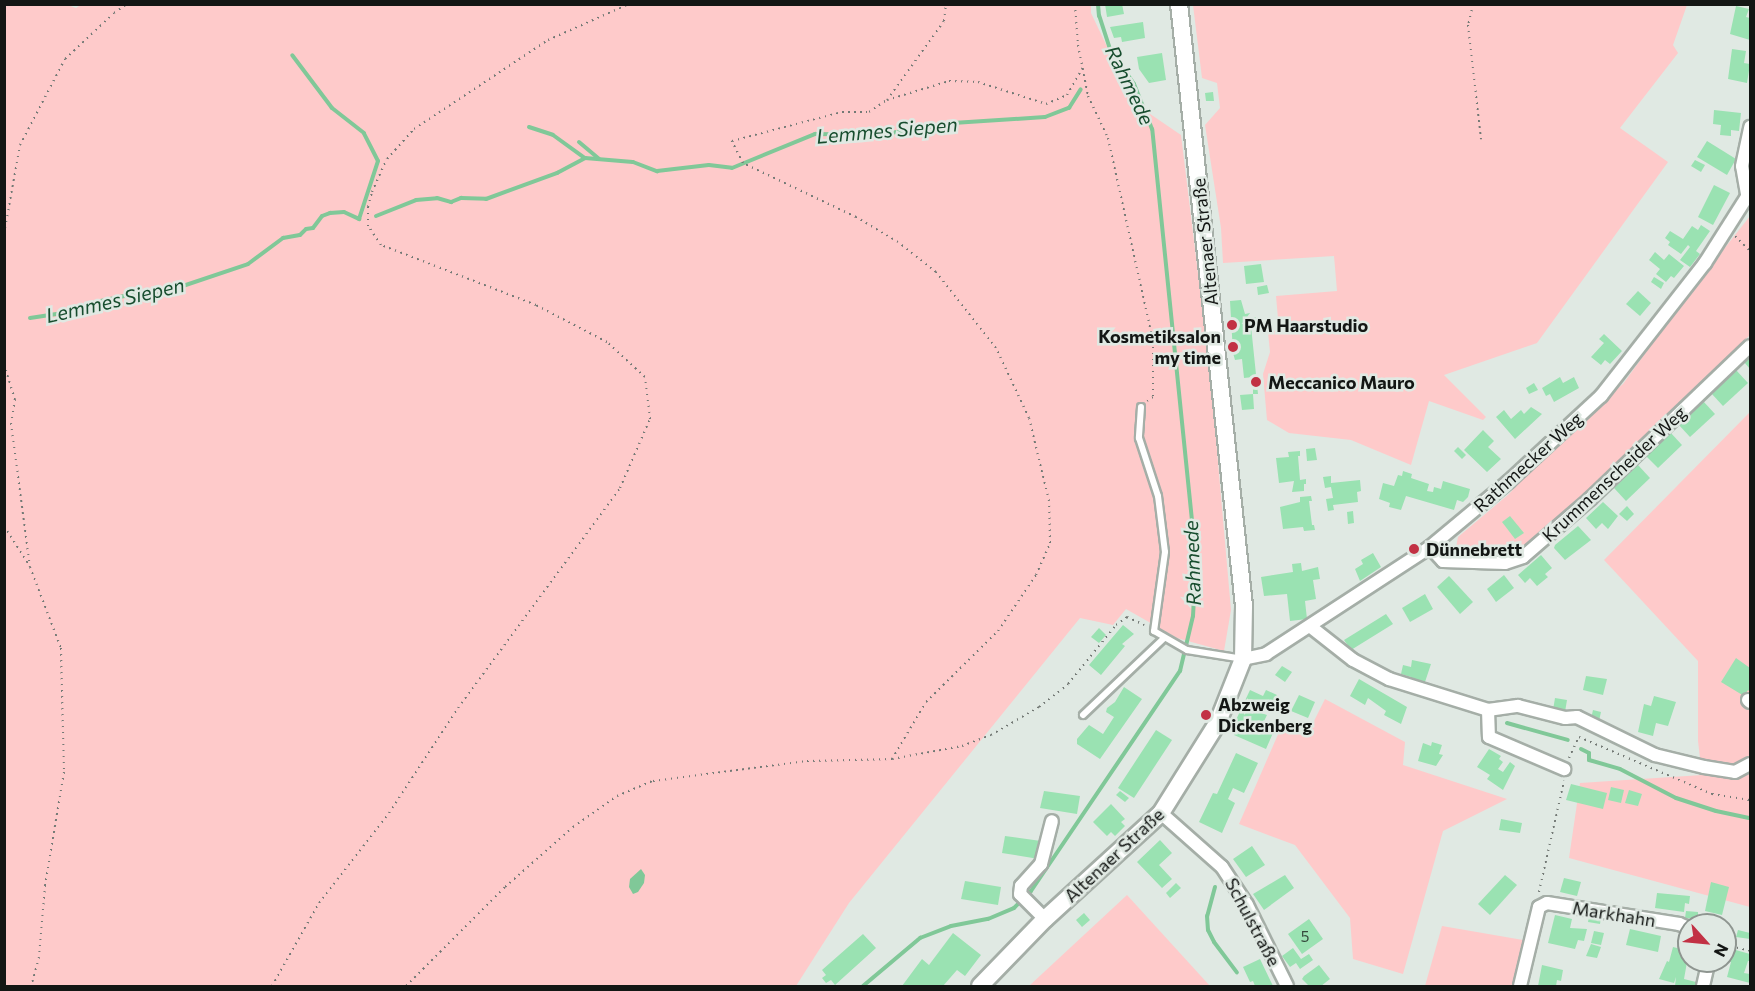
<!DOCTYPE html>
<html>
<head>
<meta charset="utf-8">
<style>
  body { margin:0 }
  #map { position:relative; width:1755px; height:991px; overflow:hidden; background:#e0e9e3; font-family:Commissioner,sans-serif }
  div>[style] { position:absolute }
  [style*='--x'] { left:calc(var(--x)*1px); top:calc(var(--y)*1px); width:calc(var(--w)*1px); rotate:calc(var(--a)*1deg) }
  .green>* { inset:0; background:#fecaca }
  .water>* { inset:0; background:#80c898 }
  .stream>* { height:4px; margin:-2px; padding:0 2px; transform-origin:2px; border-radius:2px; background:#80c898 }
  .building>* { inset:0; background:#9ae2b2 }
  .path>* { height:2px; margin-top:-1px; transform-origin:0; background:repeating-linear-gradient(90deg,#737975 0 1.5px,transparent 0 6px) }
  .roads { filter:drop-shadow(2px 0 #a5aea7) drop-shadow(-2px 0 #a5aea7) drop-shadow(0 2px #a5aea7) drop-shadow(0 -2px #a5aea7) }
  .service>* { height:6px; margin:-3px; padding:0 3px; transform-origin:3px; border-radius:3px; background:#fff }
  .minor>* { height:12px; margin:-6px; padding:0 6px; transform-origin:6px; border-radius:6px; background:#fff }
  .secondary>* { height:16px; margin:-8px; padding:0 8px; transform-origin:8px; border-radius:8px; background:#fff }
  .dots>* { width:16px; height:16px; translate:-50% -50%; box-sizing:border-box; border:3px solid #e0e9e3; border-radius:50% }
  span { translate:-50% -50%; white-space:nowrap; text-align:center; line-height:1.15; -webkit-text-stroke:5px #e0e9e3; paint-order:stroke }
  .number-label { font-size:15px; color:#35493c }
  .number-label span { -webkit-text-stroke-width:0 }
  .street-label { font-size:18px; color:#131614 }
  .poi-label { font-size:18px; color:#131614; font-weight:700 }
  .left { translate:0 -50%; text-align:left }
  .right { translate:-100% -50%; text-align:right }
  .water-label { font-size:20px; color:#174d2e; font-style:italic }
  .frame { position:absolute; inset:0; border:6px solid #131614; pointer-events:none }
  .north { position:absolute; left:1677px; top:913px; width:60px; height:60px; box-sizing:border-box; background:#e0e9e3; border:2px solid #8e9590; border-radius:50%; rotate:117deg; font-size:16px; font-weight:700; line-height:24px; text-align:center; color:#131614 }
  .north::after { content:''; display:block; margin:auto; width:21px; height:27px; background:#c23144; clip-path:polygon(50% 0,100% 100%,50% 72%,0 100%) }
</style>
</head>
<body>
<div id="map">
  <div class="green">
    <div style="clip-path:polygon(65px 4px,76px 8px,82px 4px,1091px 5px,1091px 13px,1134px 103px,1181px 135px,1210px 372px,1231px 610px,1224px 651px,1177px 638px,1126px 609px,1113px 625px,1080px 618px,849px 903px,796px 986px,5px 986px,5px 5px)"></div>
    <div style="clip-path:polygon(1193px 5px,1687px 5px,1673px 45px,1678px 53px,1620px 128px,1668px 162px,1537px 343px,1444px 375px,1486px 417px,1483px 420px,1429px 401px,1411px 465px,1351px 440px,1289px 433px,1267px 420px,1263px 374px,1270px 352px,1268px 332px,1279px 330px,1276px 296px,1337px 291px,1334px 256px,1223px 263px,1221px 228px,1205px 125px,1220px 108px,1217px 83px,1202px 78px)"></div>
    <div style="clip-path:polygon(1750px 216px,1750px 335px,1585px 493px,1521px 549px,1508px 556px,1496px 557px,1496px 547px,1466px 546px,1465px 557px,1455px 552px,1458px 537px,1509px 494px,1566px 431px,1623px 384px,1683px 301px)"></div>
    <div style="clip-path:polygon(1750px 412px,1750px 907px,1569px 858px,1580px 783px,1702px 775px,1698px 741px,1698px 661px,1604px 560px)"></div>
    <div style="clip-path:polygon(1325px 699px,1405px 742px,1403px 765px,1507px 799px,1443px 831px,1403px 974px,1353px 959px,1350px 918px,1295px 845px,1239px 824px,1283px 723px,1307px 735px)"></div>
    <div style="clip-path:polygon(1127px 895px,1210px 986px,1029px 986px)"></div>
    <div style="clip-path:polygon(1442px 926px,1523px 940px,1513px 986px,1425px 986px)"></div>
  </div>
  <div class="water">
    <div style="clip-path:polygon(641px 869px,645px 875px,644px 883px,638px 892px,633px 894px,629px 887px,630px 879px)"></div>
  </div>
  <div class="stream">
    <div style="--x:529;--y:127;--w:25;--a:18"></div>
    <div style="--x:553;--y:135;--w:39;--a:36"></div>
    <div style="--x:579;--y:142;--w:26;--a:40"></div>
    <div style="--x:376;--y:216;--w:43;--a:-21.8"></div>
    <div style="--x:416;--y:200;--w:21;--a:-5"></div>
    <div style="--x:437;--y:198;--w:15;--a:16"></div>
    <div style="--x:451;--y:202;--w:11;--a:-22"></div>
    <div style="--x:461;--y:198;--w:25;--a:2"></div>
    <div style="--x:486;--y:199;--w:76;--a:-20.1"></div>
    <div style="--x:557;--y:173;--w:32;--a:-28"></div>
    <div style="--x:585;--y:158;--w:48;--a:4.8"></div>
    <div style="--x:633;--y:162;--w:26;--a:21"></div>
    <div style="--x:657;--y:171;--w:52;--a:-6.6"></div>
    <div style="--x:709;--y:165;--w:23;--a:7"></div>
    <div style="--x:732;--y:168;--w:90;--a:-22.3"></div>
    <div style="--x:815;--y:134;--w:63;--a:0.9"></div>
    <div style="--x:878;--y:135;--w:76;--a:-9.1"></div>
    <div style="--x:953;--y:123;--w:92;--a:-3.7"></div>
    <div style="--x:1045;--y:117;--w:26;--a:-21"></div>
    <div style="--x:1069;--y:108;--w:22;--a:-58"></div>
    <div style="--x:30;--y:318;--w:40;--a:-8.5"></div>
    <div style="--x:70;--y:312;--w:28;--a:-21"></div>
    <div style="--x:96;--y:302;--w:35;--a:-12"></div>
    <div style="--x:130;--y:295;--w:26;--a:0"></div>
    <div style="--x:156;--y:295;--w:97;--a:-18.6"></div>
    <div style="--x:248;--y:264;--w:44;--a:-36.6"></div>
    <div style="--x:283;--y:238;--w:17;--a:-10"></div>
    <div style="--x:300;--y:235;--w:8;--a:-45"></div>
    <div style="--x:306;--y:229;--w:7;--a:-8"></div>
    <div style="--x:313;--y:228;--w:15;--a:-53"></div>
    <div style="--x:322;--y:216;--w:9;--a:-21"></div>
    <div style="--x:330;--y:213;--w:14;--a:-4"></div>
    <div style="--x:344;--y:212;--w:17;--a:25"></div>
    <div style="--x:359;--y:219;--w:61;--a:-71.9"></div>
    <div style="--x:378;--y:161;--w:31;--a:-117"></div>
    <div style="--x:364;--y:133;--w:41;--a:-142"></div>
    <div style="--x:332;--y:108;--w:66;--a:-127"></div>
    <div style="--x:1507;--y:723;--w:63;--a:15.6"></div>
    <div style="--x:1581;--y:749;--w:9;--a:27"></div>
    <div style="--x:1589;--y:753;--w:7;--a:90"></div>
    <div style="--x:1589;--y:760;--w:32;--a:16"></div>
    <div style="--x:1620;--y:769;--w:63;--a:27.4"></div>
    <div style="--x:1676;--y:798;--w:42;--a:18"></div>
    <div style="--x:1716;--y:811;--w:35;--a:12"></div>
    <div style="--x:1215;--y:887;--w:30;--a:105"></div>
    <div style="--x:1207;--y:916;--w:14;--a:86"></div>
    <div style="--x:1208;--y:930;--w:13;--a:63"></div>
    <div style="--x:1214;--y:942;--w:38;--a:53"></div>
    <div style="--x:863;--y:986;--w:75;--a:-40.1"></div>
    <div style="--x:920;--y:938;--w:33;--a:-21"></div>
    <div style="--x:951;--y:926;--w:38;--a:-11"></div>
    <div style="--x:988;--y:919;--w:28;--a:-23"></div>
    <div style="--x:1014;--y:908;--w:24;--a:-45"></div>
    <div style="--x:1031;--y:891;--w:266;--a:-55.9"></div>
    <div style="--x:1180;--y:671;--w:57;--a:-76.7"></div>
    <div style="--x:1193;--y:616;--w:56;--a:-86.9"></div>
    <div style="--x:1196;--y:560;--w:433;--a:-95.8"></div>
    <div style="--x:1152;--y:129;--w:48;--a:-111.8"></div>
    <div style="--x:1134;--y:84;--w:42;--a:-124.4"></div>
    <div style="--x:1110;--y:49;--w:35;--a:-108"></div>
    <div style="--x:1099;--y:16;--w:12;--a:-95"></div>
  </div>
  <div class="building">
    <div style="clip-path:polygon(1105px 4px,1122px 4px,1124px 14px,1107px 17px)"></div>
    <div style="clip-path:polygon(1736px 6px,1749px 9px,1746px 17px,1750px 18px,1750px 40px,1730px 34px)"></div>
    <div style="clip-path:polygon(1143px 22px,1145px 38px,1122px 42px,1121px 37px,1114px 38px,1110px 27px)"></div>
    <div style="clip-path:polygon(1732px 49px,1746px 51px,1744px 63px,1750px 64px,1747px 83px,1728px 79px)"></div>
    <div style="clip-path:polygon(1162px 53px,1166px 80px,1149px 83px,1139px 69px,1137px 57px)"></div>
    <div style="clip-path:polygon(1213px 92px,1214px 101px,1206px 101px,1205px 93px)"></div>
    <div style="clip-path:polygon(1714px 110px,1741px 113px,1739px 131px,1731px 130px,1731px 136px,1720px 135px,1721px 125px,1713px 124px)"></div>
    <div style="clip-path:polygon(1707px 141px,1736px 159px,1727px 175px,1697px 157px)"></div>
    <div style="clip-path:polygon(1695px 160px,1705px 165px,1701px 172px,1691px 166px)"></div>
    <div style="clip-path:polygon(1714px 185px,1730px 193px,1713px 225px,1698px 217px)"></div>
    <div style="clip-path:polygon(1701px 225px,1710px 231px,1696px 251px,1700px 254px,1690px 267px,1680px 260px,1690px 247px,1688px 245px,1681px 254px,1668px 245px,1670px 242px,1665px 238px,1670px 231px,1683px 239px,1692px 226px,1698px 230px)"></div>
    <div style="clip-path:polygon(1655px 252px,1664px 260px,1669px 254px,1684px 266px,1674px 278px,1671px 276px,1666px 282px,1656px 274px,1660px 269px,1649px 260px)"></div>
    <div style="clip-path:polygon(1261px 264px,1264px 282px,1246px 284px,1244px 266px)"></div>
    <div style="clip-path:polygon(1654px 277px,1664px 283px,1661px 289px,1651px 282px)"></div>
    <div style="clip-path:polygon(1267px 285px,1269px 293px,1258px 295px,1257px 287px)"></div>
    <div style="clip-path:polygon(1638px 291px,1651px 303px,1640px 316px,1626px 304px)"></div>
    <div style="clip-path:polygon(1241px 300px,1245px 314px,1250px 313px,1250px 318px,1257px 317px,1258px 325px,1251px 326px,1258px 394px,1253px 394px,1254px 409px,1242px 410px,1240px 395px,1253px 394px,1253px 377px,1244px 378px,1242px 359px,1235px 360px,1233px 353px,1230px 301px)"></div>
    <div style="clip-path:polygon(1604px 334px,1622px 351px,1610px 364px,1605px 360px,1601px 365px,1591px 357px,1604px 343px,1599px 339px)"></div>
    <div style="clip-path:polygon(1750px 356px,1750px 369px,1744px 362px)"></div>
    <div style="clip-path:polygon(1736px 370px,1748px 383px,1723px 406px,1711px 393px)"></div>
    <div style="clip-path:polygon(1560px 377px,1563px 383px,1574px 377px,1579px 388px,1554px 402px,1550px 394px,1546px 396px,1542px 388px)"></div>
    <div style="clip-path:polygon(1534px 383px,1538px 390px,1529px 394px,1526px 388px)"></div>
    <div style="clip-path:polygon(1703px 401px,1715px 414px,1690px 437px,1678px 424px)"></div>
    <div style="clip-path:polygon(1531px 407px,1542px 414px,1515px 439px,1496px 417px,1504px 410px,1511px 419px,1521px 410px,1524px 414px)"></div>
    <div style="clip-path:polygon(1483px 430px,1494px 441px,1488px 447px,1501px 459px,1487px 472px,1464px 450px)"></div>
    <div style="clip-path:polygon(1670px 432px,1682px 445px,1658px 468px,1646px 456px)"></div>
    <div style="clip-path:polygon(1458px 447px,1466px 455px,1462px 459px,1454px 451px)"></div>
    <div style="clip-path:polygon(1315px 448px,1317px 460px,1307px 461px,1306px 449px)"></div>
    <div style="clip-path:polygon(1300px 451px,1300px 456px,1298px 456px,1300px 480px,1306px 479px,1306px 484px,1304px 484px,1304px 491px,1292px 492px,1294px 481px,1279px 483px,1276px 458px,1289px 457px,1288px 452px)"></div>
    <div style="clip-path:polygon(1638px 465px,1650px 478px,1626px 501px,1614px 488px)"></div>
    <div style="clip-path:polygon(1403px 471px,1412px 474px,1411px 478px,1429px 484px,1427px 491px,1433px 492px,1434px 487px,1441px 489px,1443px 481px,1470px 489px,1468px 497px,1463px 502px,1457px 500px,1454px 510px,1406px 496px,1401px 510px,1389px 507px,1390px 503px,1379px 499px,1383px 483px,1394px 486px,1398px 475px,1402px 476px)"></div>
    <div style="clip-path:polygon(1331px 476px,1331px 483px,1360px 480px,1361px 491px,1357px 492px,1358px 502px,1333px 505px,1334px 510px,1328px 511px,1326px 499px,1333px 498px,1331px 487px,1325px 488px,1323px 477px)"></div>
    <div style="clip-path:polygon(1311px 496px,1312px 501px,1309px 501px,1312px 525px,1314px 525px,1315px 530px,1304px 531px,1303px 527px,1283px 529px,1280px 507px,1300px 502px,1300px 497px)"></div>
    <div style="clip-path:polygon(1603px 502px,1618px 516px,1608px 529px,1602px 523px,1596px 529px,1586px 518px)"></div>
    <div style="clip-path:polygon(1627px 506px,1634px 514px,1627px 521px,1619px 514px)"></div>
    <div style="clip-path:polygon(1353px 511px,1354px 523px,1348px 524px,1347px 512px)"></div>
    <div style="clip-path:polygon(1510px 516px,1524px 533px,1515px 539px,1502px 522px)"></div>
    <div style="clip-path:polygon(1578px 526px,1591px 540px,1565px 560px,1554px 548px,1555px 545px)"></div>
    <div style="clip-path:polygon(1373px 553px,1381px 567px,1360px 581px,1355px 569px,1363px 564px,1361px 560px)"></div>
    <div style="clip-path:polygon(1541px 555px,1552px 568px,1545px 574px,1548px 577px,1537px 586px,1530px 578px,1525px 583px,1518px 575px)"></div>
    <div style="clip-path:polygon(1301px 563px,1302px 571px,1318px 567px,1320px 579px,1313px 580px,1316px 599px,1305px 601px,1307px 619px,1290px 621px,1287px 594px,1264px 596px,1261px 577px,1293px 572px,1292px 564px)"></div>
    <div style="clip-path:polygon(1504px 575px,1514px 588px,1496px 602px,1487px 589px)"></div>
    <div style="clip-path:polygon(1449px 576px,1473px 602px,1460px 614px,1437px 587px)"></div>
    <div style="clip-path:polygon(1425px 594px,1433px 609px,1410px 622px,1402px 608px)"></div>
    <div style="clip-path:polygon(1386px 614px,1393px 624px,1351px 650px,1344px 640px)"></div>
    <div style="clip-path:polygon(1123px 625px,1134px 634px,1122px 644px,1125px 646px,1101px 675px,1089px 665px)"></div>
    <div style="clip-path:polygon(1099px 628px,1106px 635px,1099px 643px,1091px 637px)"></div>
    <div style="clip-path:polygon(1736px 658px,1750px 668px,1750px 692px,1748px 690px,1744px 696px,1721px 682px)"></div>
    <div style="clip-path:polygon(1412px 660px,1431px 664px,1424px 685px,1410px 682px,1411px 677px,1401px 674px,1403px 665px,1411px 667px)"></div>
    <div style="clip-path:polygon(1282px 666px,1292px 672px,1285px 682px,1275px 675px)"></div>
    <div style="clip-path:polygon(1586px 676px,1607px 679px,1603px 695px,1583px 690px)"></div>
    <div style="clip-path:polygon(1359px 679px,1407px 707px,1401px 724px,1384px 715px,1386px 711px,1368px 698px,1365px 705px,1350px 696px)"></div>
    <div style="clip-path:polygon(1124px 687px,1142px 699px,1100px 759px,1077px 744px,1077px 739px,1089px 725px,1103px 734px,1114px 717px,1106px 712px,1107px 708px,1115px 702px)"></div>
    <div style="clip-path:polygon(1250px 690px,1263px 696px,1266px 690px,1277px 695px,1270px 709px,1264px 707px,1261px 713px,1267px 715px,1264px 721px,1276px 726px,1266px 749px,1234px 735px,1239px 724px,1235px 722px)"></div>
    <div style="clip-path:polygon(1299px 695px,1315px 702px,1308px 718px,1291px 711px)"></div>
    <div style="clip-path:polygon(1654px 696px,1676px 702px,1668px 726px,1656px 723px,1653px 736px,1638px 732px,1644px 704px,1651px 706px)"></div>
    <div style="clip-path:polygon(1555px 698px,1567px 700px,1565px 712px,1553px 710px)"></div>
    <div style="clip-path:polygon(1593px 710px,1601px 712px,1599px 721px,1591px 719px)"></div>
    <div style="clip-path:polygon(1156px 730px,1172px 740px,1134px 798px,1118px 788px)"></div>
    <div style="clip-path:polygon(1432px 742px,1442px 745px,1439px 754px,1443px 755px,1436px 766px,1418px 761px,1423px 743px,1431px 746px)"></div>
    <div style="clip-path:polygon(1489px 749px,1501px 756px,1499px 759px,1503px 762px,1498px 769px,1503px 772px,1510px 762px,1515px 766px,1503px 790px,1487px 779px,1490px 775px,1477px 767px)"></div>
    <div style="clip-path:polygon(1236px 753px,1258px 763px,1244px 793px,1233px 788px,1228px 799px,1235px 803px,1222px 833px,1199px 822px,1213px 793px,1217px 794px)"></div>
    <div style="clip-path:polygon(1571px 784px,1607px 793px,1603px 809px,1566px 800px)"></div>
    <div style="clip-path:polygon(1611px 787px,1624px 790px,1621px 803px,1608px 800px)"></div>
    <div style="clip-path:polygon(1629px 790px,1642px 794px,1638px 806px,1625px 803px)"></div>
    <div style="clip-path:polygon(1044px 791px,1080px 796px,1077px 814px,1040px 808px)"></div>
    <div style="clip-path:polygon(1120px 791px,1129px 798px,1125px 802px,1116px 795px)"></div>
    <div style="clip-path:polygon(1111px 804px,1125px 819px,1121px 822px,1125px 826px,1115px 836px,1111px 832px,1107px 836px,1093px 822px)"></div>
    <div style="clip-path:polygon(1501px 819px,1522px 823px,1520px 833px,1499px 830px)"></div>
    <div style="clip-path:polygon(1005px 836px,1041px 841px,1039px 859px,1002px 853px)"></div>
    <div style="clip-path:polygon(1160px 840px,1172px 853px,1159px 865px,1172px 879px,1162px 888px,1137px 862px)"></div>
    <div style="clip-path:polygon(1252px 846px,1265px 865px,1246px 877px,1233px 859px)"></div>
    <div style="clip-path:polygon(1285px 875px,1294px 888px,1264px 910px,1253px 894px)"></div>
    <div style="clip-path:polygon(1505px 875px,1517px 885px,1490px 915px,1478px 904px)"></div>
    <div style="clip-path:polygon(1564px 878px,1581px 882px,1577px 896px,1560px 892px)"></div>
    <div style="clip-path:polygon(965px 881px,1001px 887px,998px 905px,961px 899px)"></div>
    <div style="clip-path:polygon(1711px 882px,1729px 887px,1722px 915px,1705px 911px)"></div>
    <div style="clip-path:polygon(1176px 883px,1181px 888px,1170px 898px,1166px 893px)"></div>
    <div style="clip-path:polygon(1657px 893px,1690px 896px,1689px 904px,1685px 903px,1684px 912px,1655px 908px)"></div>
    <div style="clip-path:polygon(1686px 911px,1698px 912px,1698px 919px,1685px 918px)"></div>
    <div style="clip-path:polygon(1084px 913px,1090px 920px,1082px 927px,1076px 920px)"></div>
    <div style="clip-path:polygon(1555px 915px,1572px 919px,1570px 928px,1587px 929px,1584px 941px,1578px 940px,1575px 949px,1548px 943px)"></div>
    <div style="clip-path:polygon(1589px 916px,1601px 918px,1600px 924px,1588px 922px)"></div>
    <div style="clip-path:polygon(1309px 919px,1323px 939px,1302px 954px,1288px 934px)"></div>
    <div style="clip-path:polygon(1630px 929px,1661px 936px,1658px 952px,1626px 945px)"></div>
    <div style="clip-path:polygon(1738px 930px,1750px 933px,1750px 939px,1736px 937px)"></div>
    <div style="clip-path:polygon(1594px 931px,1604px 933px,1601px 945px,1591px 943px)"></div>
    <div style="clip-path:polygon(953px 933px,981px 955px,965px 976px,957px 970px,943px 986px,902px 986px,922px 959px,929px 965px)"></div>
    <div style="clip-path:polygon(863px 934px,876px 948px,835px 985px,831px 980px,826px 983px,822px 978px,826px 975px,822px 970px)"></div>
    <div style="clip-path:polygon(1591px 944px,1601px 947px,1597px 958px,1586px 956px)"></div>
    <div style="clip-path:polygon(1673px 947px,1689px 951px,1684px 979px,1696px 982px,1695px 986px,1675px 986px,1676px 977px,1674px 983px,1659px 979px,1667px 961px,1669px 962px)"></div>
    <div style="clip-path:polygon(1725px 947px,1750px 954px,1750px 961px,1748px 961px,1744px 973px,1750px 974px,1750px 983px,1727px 977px,1731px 962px,1725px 960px)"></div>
    <div style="clip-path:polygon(1293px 948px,1301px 959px,1309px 954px,1313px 960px,1300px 969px,1296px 963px,1290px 967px,1282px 956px)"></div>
    <div style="clip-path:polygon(1260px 959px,1273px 986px,1255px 986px,1253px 981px,1250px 982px,1243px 967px)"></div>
    <div style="clip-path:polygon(1319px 965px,1330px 979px,1321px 986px,1309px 986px,1302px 979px,1304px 976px)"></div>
    <div style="clip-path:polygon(1542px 965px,1563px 970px,1561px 981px,1557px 980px,1556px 986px,1538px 986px)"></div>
  </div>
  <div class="path">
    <div style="--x:1075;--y:4;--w:41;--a:85.8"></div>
    <div style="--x:1078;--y:45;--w:52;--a:78.9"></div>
    <div style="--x:1088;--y:96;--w:47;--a:64.5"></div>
    <div style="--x:1108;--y:138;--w:208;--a:77.5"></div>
    <div style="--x:1153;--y:341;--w:56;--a:90"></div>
    <div style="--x:1153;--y:397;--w:7;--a:146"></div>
    <div style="--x:1473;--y:4;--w:22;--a:103"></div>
    <div style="--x:1468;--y:25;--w:115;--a:83.5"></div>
    <div style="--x:887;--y:100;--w:97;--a:-54.2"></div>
    <div style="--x:944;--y:21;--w:17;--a:-83"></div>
    <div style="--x:4;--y:234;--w:90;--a:-79.8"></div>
    <div style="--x:20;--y:145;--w:97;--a:-62.4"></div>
    <div style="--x:65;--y:59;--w:67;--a:-43.2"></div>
    <div style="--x:114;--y:13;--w:16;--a:-35"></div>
    <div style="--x:1735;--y:236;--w:21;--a:45"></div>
    <div style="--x:4;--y:364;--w:37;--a:73"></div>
    <div style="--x:15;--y:399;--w:24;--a:99"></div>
    <div style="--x:11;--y:423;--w:145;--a:82.5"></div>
    <div style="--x:30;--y:567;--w:87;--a:69.1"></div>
    <div style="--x:61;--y:648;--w:124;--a:88.6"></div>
    <div style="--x:64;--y:772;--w:115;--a:99.5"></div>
    <div style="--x:45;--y:885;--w:72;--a:94.8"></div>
    <div style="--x:39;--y:957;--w:30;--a:105"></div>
    <div style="--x:4;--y:526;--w:46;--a:57.3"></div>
    <div style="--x:1569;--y:758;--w:23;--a:-65"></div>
    <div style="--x:1579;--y:737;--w:145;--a:23.2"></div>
    <div style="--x:1712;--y:794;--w:38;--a:9"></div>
    <div style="--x:892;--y:759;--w:66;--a:-59.2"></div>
    <div style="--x:926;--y:702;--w:101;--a:-44.6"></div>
    <div style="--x:998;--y:631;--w:68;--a:-55.8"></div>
    <div style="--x:1036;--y:575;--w:35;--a:-66"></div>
    <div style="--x:1050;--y:543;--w:42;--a:-91.4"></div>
    <div style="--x:1049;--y:501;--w:85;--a:-103.5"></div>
    <div style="--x:1029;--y:418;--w:77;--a:-115.2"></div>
    <div style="--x:996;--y:348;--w:97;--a:-128.3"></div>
    <div style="--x:936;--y:272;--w:48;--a:-141.7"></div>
    <div style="--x:898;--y:242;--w:49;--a:-149.2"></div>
    <div style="--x:856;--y:217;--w:125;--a:-154.5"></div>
    <div style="--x:743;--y:163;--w:25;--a:-117"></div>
    <div style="--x:732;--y:141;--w:114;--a:-14.8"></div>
    <div style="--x:842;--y:112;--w:27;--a:0"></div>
    <div style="--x:869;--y:112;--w:22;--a:-34"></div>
    <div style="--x:887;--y:100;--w:65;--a:-17"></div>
    <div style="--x:949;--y:81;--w:29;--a:2"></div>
    <div style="--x:978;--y:82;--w:71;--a:17.9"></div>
    <div style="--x:1046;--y:104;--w:23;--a:-23"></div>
    <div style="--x:1067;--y:95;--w:32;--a:-60"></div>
    <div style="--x:1539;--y:892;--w:114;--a:-77.3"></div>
    <div style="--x:1725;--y:945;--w:26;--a:13"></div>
    <div style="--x:272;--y:986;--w:95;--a:-60.5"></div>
    <div style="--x:319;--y:903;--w:114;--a:-52.1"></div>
    <div style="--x:389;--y:813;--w:126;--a:-56.7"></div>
    <div style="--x:458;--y:708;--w:273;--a:-53.6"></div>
    <div style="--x:620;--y:488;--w:75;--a:-66.5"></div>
    <div style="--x:650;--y:419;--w:42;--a:-96.8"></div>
    <div style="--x:645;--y:377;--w:52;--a:-137.4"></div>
    <div style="--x:607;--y:342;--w:80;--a:-152.5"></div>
    <div style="--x:536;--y:305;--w:166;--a:-158.8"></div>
    <div style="--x:381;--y:245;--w:23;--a:-124"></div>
    <div style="--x:368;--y:226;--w:19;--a:-90"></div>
    <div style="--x:368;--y:207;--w:16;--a:-75"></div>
    <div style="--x:372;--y:192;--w:36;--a:-66"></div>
    <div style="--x:387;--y:159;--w:40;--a:-48"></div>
    <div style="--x:414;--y:129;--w:161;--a:-33.6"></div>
    <div style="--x:548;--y:40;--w:89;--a:-24"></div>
    <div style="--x:406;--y:986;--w:140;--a:-45"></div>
    <div style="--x:505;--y:887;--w:91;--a:-41.4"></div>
    <div style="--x:573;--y:827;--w:54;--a:-35.2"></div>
    <div style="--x:617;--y:796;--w:39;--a:-23"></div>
    <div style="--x:653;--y:781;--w:155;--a:-7.4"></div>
    <div style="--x:807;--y:761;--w:85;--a:-1.3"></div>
    <div style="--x:892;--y:759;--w:71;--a:-10.5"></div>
    <div style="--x:962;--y:746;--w:31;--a:-21"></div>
    <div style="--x:991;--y:735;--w:56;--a:-30.3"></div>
    <div style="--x:1039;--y:707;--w:37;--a:-38"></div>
    <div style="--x:1068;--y:684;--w:76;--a:-50.9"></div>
    <div style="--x:1116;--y:625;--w:14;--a:-36"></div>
    <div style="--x:1127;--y:617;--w:19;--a:25"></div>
  </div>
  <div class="roads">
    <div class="service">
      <div style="--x:1141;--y:407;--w:31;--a:94"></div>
      <div style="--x:1139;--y:438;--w:61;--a:71.9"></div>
      <div style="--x:1158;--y:496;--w:56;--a:82.9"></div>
      <div style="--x:1165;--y:552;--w:80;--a:97.9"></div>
      <div style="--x:1154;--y:631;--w:38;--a:30"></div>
      <div style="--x:1187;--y:650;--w:57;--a:9.1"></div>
      <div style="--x:1083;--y:715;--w:112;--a:-43.5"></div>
    </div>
    <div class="minor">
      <div style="--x:1747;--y:194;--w:28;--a:-100"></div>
      <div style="--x:1742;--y:166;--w:40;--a:-78"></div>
      <div style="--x:1430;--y:547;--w:19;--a:47"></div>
      <div style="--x:1443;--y:561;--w:62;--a:1.8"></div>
      <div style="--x:1505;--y:563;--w:19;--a:-18"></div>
      <div style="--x:1523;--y:557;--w:89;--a:-40.9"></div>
      <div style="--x:1590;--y:499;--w:221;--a:-43.7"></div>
      <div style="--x:1311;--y:627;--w:53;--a:38.2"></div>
      <div style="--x:1353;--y:660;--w:41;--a:27.8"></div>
      <div style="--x:1389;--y:679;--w:104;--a:17.4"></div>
      <div style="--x:1488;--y:710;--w:30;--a:-8"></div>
      <div style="--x:1518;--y:706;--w:49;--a:14.3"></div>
      <div style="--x:1565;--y:718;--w:12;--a:-5"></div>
      <div style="--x:1577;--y:717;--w:87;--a:26"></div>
      <div style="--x:1655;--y:755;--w:50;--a:13.8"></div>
      <div style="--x:1704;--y:767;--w:31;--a:9"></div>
      <div style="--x:1735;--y:772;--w:17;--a:-28"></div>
      <div style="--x:1243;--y:659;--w:24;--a:-12"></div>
      <div style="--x:1266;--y:654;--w:196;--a:-33.1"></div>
      <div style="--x:1430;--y:547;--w:102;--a:-39.8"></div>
      <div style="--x:1508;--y:482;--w:127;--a:-42.8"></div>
      <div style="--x:1601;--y:396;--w:169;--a:-52"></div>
      <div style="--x:1705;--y:263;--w:84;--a:-57.6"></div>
      <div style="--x:1748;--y:700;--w:3;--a:45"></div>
      <div style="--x:1488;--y:710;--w:27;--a:88"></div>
      <div style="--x:1489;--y:737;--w:82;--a:23.1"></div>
      <div style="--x:1161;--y:813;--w:81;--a:41.5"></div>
      <div style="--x:1222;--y:867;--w:45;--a:56.7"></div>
      <div style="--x:1247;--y:905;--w:90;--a:63.7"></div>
      <div style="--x:1045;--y:919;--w:35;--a:-135"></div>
      <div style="--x:1020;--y:894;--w:8;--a:-83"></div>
      <div style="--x:1021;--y:886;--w:30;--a:-48"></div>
      <div style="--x:1041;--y:864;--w:44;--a:-75.7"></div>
      <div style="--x:1520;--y:986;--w:81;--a:-76.5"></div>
      <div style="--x:1539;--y:907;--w:9;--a:-27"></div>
      <div style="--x:1547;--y:903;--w:134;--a:9"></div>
      <div style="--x:1679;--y:924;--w:11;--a:22"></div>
      <div style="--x:1703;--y:986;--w:26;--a:-77"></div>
    </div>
    <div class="secondary">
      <div style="--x:980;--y:986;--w:93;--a:-45.9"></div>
      <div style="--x:1045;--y:919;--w:157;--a:-42.4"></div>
      <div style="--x:1161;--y:813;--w:107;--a:-57.9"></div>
      <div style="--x:1218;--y:722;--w:68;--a:-68.4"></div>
      <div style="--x:1243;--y:659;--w:53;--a:-88.9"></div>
      <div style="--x:1244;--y:606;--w:605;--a:-96.16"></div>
    </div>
  </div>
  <div class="dots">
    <div style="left:1232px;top:325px;background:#c23144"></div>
    <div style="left:1233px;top:347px;background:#c23144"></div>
    <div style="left:1256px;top:382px;background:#c23144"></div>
    <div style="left:1414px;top:549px;background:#c23144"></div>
    <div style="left:1206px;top:715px;background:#c23144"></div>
  </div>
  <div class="number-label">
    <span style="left:1305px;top:937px">5</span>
  </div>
  <div class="street-label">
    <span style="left:1205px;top:242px;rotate:-96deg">Altenaer Straße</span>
    <span style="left:1528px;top:462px;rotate:-42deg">Rathmecker Weg</span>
    <span style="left:1614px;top:474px;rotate:-43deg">Krummenscheider Weg</span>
    <span style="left:1114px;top:855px;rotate:-43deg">Altenaer Straße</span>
    <span style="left:1614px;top:914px;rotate:9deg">Markhahn</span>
    <span style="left:1253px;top:922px;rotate:62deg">Schulstraße</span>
  </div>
  <div class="poi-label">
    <span class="left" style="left:1244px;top:325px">PM Haarstudio</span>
    <span class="right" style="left:1221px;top:347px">Kosmetiksalon<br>my time</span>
    <span class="left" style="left:1268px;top:382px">Meccanico Mauro</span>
    <span class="left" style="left:1426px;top:549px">Dünnebrett</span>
    <span class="left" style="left:1218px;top:715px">Abzweig<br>Dickenberg</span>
  </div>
  <div class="water-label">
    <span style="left:1130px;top:85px;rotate:64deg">Rahmede</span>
    <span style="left:887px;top:130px;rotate:-5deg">Lemmes Siepen</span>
    <span style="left:115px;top:300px;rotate:-13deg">Lemmes Siepen</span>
    <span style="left:1192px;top:563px;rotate:-92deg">Rahmede</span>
  </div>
  <div class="frame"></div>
  <div class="north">N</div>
</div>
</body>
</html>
